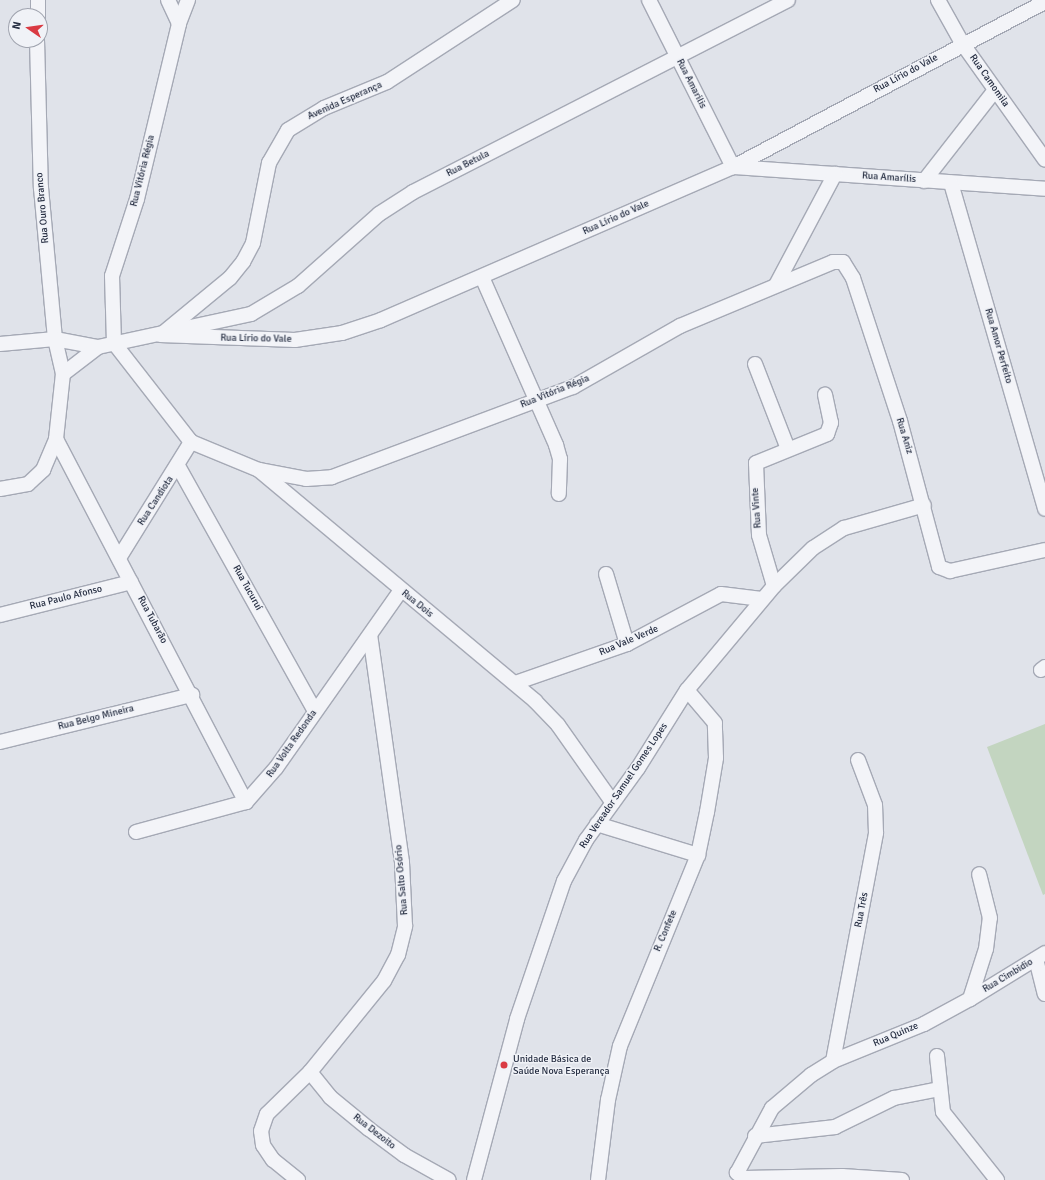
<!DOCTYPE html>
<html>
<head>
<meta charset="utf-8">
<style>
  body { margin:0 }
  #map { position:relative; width:1045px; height:1180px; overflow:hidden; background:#e0e3ea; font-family:Signika,sans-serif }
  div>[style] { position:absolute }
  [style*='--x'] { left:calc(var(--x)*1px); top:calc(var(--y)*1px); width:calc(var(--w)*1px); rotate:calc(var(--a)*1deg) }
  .green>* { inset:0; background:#c3d5c0 }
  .roads { filter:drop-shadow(1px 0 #a5a9b5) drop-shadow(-1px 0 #a5a9b5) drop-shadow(0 1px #a5a9b5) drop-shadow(0 -1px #a5a9b5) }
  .minor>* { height:14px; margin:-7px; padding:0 7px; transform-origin:7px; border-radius:7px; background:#f3f4f8 }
  .dots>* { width:11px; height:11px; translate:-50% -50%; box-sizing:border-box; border:2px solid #f0f2f7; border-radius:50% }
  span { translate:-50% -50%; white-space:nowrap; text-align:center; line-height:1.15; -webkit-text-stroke:3px #f0f2f7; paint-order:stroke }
  .street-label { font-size:10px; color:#272f43 }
  .poi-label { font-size:10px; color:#272f43 }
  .left { translate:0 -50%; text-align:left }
  .north { position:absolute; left:8px; top:8px; width:40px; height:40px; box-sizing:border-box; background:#f0f2f7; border:1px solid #a0a4af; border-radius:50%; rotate:283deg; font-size:11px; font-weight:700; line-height:16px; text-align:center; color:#272f43 }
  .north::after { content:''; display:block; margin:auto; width:14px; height:18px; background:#da3a43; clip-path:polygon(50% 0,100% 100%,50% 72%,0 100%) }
</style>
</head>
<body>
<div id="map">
  <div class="green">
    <div style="clip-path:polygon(1045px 724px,1045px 894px,1043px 895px,987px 747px)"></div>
  </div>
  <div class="roads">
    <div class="minor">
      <div style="--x:168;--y:0;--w:26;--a:65"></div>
      <div style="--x:188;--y:0;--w:26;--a:111"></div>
      <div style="--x:179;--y:24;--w:180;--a:103.5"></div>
      <div style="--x:137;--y:199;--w:81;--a:108"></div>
      <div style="--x:112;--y:276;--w:67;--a:88.3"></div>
      <div style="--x:114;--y:343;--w:125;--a:52.1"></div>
      <div style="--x:191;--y:442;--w:74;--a:22.4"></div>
      <div style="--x:259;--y:470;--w:360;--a:39.9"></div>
      <div style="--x:535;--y:701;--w:33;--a:46"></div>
      <div style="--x:558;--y:725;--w:95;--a:54.8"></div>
      <div style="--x:649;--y:0;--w:187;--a:63.3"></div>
      <div style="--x:938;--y:0;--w:49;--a:60.8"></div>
      <div style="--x:962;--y:43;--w:143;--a:54.6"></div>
      <div style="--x:38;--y:16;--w:16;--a:-90"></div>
      <div style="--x:37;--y:40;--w:148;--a:88.5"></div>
      <div style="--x:41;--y:188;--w:152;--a:84.7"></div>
      <div style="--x:55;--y:339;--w:36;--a:77"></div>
      <div style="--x:734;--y:167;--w:312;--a:4"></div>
      <div style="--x:924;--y:181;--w:115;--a:-52"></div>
      <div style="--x:951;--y:183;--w:339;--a:73.9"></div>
      <div style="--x:482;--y:277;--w:184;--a:66.2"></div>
      <div style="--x:556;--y:445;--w:15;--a:74"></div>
      <div style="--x:560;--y:459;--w:35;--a:92"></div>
      <div style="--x:776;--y:285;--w:126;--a:-62"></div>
      <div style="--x:162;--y:334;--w:88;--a:-39.5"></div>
      <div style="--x:230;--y:278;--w:21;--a:-51"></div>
      <div style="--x:243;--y:262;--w:21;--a:-62"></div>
      <div style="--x:253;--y:243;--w:82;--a:-78.7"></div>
      <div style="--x:269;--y:163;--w:38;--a:-60"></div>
      <div style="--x:288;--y:130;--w:42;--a:-31.4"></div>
      <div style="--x:324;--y:108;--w:68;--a:-22.4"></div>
      <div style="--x:387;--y:82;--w:150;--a:-33.1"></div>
      <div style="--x:160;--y:335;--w:135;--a:2.1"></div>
      <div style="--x:295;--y:340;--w:48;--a:-8.5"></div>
      <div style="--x:342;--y:333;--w:41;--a:-18.4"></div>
      <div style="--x:381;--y:320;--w:384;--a:-23.5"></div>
      <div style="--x:733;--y:167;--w:353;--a:-27.9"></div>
      <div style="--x:0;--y:344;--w:55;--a:-5.2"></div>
      <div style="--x:55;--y:339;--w:44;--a:10.5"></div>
      <div style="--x:98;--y:347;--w:157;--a:-12.2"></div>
      <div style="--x:251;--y:314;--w:55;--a:-30.8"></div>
      <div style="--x:298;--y:286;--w:108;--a:-41.6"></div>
      <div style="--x:379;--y:214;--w:40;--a:-32.9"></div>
      <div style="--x:413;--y:192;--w:421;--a:-27.1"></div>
      <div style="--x:755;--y:364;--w:91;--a:68.8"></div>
      <div style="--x:56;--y:439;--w:410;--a:62.4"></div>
      <div style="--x:178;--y:466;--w:281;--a:60.8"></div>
      <div style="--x:259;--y:470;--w:48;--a:10.8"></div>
      <div style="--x:306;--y:479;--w:26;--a:-4"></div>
      <div style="--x:332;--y:477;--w:257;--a:-20.5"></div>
      <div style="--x:573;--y:387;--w:123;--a:-29.7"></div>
      <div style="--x:680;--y:326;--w:166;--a:-22.7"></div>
      <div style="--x:833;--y:262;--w:10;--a:0"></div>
      <div style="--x:843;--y:262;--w:19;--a:58"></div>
      <div style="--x:853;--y:278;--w:151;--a:71.8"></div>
      <div style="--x:900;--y:421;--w:151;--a:75"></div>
      <div style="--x:939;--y:567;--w:12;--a:20"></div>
      <div style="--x:950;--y:571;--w:97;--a:-12.5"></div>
      <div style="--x:0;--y:489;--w:28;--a:-10"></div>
      <div style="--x:28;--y:484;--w:21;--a:-43"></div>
      <div style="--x:43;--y:470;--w:34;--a:-67"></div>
      <div style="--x:56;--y:439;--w:65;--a:-83.9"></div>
      <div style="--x:63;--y:374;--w:44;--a:-37.6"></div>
      <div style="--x:119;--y:558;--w:137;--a:-58.2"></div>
      <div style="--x:606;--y:574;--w:73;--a:73.3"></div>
      <div style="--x:774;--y:586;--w:53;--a:-106.4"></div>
      <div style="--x:759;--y:535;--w:72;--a:-92.4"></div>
      <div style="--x:756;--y:463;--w:77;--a:-22.2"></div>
      <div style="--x:827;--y:434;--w:12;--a:-70"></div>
      <div style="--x:831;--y:423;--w:29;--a:-102"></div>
      <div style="--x:0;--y:615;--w:135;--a:-14.1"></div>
      <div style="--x:1041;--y:670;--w:5;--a:-37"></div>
      <div style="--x:515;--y:683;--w:119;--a:-19.2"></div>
      <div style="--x:627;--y:644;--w:106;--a:-28"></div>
      <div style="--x:721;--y:594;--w:41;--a:7"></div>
      <div style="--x:0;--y:742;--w:198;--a:-13.8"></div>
      <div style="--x:597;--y:824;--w:106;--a:17.1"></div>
      <div style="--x:136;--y:832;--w:114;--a:-15.3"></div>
      <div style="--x:246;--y:802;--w:45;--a:-48.6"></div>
      <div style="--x:276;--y:768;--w:218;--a:-54.9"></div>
      <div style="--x:1036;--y:959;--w:36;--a:76"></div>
      <div style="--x:970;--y:999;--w:88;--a:-31.5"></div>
      <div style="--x:937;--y:1056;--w:56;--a:83.9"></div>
      <div style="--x:943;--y:1112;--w:87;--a:51.5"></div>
      <div style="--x:833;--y:1061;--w:232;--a:-79.3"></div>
      <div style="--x:876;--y:833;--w:28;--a:-92"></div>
      <div style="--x:875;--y:805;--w:48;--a:-110.7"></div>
      <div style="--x:310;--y:1072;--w:32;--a:51"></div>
      <div style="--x:330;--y:1097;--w:50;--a:39.4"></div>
      <div style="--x:369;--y:1129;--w:44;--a:36.6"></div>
      <div style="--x:404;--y:1155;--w:51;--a:29.1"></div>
      <div style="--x:755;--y:1136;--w:81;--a:-6.4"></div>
      <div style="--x:835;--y:1127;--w:66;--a:-26.2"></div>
      <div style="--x:894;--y:1098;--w:47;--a:-11.1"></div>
      <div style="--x:298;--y:1180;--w:32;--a:-141"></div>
      <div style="--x:273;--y:1160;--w:18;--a:-124"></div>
      <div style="--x:263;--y:1145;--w:14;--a:-98"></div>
      <div style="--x:261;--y:1131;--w:18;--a:-71"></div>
      <div style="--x:267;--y:1114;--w:60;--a:-44.3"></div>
      <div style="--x:310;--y:1072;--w:117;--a:-50.9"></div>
      <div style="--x:384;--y:981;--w:30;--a:-62"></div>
      <div style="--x:398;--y:955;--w:30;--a:-76"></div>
      <div style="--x:405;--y:926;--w:64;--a:-92.7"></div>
      <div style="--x:402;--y:862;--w:229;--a:-98"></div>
      <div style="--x:474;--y:1180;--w:167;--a:-75"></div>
      <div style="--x:517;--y:1019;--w:146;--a:-71.2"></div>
      <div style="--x:564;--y:881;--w:47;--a:-61.8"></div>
      <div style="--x:586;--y:840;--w:89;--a:-54.2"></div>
      <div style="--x:638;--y:768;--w:92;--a:-57.9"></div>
      <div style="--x:687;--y:690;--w:136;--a:-50.1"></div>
      <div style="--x:774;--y:586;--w:54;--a:-44.3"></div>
      <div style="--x:813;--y:548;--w:37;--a:-33"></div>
      <div style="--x:844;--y:528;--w:83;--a:-16"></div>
      <div style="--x:598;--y:1180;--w:81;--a:-82.9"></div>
      <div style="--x:608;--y:1100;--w:55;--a:-77.5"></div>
      <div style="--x:620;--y:1046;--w:206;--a:-67.8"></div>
      <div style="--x:698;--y:855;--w:44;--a:-78.2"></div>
      <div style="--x:707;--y:812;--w:55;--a:-80.5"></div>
      <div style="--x:716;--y:758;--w:35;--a:-92"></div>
      <div style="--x:715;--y:723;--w:43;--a:-130.3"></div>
      <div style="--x:902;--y:1180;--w:60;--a:-176.2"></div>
      <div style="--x:842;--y:1176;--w:98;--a:178.8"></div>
      <div style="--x:744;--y:1178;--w:9;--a:-144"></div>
      <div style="--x:737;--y:1173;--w:74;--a:-61.7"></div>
      <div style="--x:772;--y:1108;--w:51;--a:-40.2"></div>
      <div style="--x:811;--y:1075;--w:26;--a:-32"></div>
      <div style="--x:833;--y:1061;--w:98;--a:-22.1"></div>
      <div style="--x:924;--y:1024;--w:52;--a:-28.5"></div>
      <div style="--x:970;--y:999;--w:52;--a:-72.3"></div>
      <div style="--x:986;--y:949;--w:31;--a:-83"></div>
      <div style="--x:990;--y:918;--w:45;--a:-104"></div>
    </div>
  </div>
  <div class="dots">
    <div style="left:504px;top:1065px;background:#da3a43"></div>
  </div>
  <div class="street-label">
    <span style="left:906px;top:74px;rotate:-28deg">Rua Lírio do Vale</span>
    <span style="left:989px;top:81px;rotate:55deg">Rua Camomila</span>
    <span style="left:691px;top:84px;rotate:63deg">Rua Amarilis</span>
    <span style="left:345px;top:101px;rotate:-24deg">Avenida Esperança</span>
    <span style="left:468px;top:164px;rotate:-27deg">Rua Betula</span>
    <span style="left:143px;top:171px;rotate:-76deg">Rua Vitória Régia</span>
    <span style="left:889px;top:178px;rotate:4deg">Rua Amarílis</span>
    <span style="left:43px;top:208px;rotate:-95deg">Rua Ouro Branco</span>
    <span style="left:616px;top:218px;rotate:-24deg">Rua Lírio do Vale</span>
    <span style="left:256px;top:339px;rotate:1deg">Rua Lírio do Vale</span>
    <span style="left:998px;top:346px;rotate:74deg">Rua Amor Perfeito</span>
    <span style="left:555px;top:392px;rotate:-22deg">Rua Vitória Régia</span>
    <span style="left:904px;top:436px;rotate:73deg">Rua Aniz</span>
    <span style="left:156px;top:501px;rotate:-57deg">Rua Candiota</span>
    <span style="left:757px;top:508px;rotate:-94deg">Rua Vinte</span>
    <span style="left:247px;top:588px;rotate:61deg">Rua Tucuruí</span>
    <span style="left:66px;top:598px;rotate:-14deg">Rua Paulo Afonso</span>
    <span style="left:417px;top:604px;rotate:39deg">Rua Dois</span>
    <span style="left:152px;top:620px;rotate:62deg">Rua Tubarão</span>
    <span style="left:629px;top:641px;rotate:-23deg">Rua Vale Verde</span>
    <span style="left:96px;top:718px;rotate:-14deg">Rua Belgo Mineira</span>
    <span style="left:292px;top:744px;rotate:-55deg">Rua Volta Redonda</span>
    <span style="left:624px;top:786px;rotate:-56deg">Rua Vereador Samuel Gomes Lopes</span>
    <span style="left:402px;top:880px;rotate:-95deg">Rua Salto Osório</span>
    <span style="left:862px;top:910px;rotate:-79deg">Rua Três</span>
    <span style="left:666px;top:931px;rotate:-67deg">R. Confete</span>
    <span style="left:1008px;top:976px;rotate:-31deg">Rua Cimbidio</span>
    <span style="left:896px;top:1035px;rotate:-23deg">Rua Quinze</span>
    <span style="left:374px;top:1132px;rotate:38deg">Rua Dezoito</span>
  </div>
  <div class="poi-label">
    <span class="left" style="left:513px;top:1065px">Unidade Básica de<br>Saúde Nova Esperança</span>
  </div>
  <div class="north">N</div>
</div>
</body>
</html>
